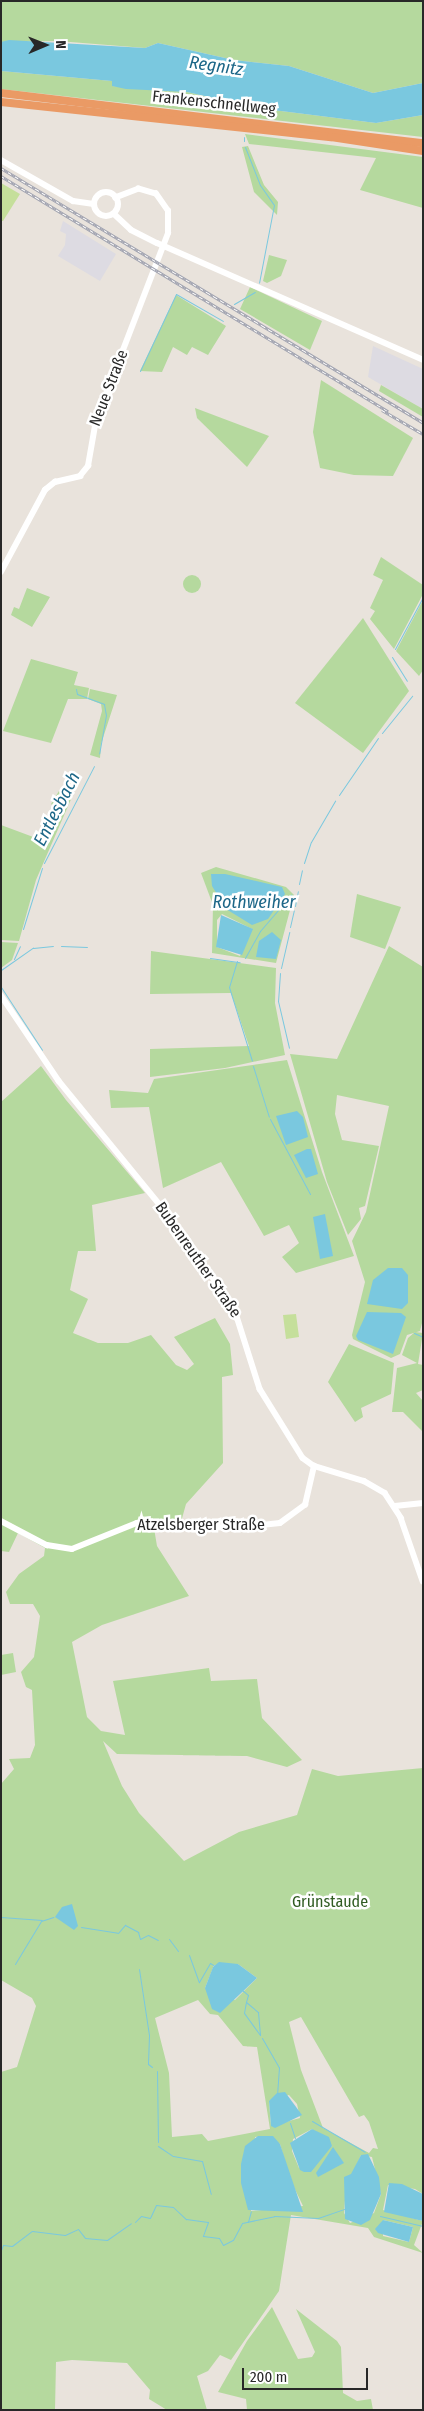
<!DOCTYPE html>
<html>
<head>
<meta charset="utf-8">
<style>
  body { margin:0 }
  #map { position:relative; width:424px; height:2411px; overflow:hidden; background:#e9e3dc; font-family:"Fira Sans Condensed",sans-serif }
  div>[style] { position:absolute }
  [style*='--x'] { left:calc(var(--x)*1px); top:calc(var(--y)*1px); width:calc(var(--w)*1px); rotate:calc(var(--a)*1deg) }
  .industrial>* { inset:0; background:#dddbe2 }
  .green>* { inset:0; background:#b5d99e }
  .round { border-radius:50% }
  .pitch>* { inset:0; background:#c5df9b }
  .water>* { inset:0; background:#7ac8df }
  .stream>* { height:1px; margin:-0.5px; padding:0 0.5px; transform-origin:0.5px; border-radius:0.5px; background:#7ac8df }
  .tertiary>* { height:5.5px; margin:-2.75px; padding:0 2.75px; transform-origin:2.75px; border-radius:2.75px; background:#fff }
  .secondary>* { height:6px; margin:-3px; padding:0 3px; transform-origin:3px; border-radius:3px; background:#fff }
  .secondary>.ring { margin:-3px; padding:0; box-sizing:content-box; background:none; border:6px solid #fff; border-radius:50% }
  .motorway>* { height:8px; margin:-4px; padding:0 4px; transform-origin:4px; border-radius:4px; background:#ea9a65 }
  .rail>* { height:3px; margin-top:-1.5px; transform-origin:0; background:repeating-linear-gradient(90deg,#fff 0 4px,#9fa2b0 0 8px); box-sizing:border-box; border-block:1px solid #9fa2b0 }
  span { translate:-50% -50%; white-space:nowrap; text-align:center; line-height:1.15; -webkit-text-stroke:5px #fff; paint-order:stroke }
  .street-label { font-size:16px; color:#282828 }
  .park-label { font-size:16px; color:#305c22 }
  .water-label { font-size:18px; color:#1d6788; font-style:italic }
  .frame { position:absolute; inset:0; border:2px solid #282828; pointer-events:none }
  .north { position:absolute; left:20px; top:20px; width:50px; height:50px; -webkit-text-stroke:4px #fff; paint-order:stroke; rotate:89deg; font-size:14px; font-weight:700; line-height:20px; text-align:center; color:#282828 }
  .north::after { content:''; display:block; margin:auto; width:18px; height:22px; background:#282828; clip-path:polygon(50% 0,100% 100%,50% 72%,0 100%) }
  .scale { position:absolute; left:242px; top:2368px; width:126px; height:22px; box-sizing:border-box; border:2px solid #282828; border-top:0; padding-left:6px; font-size:15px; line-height:18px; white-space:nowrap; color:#282828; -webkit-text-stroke:4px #fff; paint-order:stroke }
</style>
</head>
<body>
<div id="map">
  <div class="industrial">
    <div style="clip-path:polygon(63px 221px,116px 254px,100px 281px,58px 256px,65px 245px,66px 234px,60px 231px)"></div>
    <div style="clip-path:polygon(373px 346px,423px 369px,423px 409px,368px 377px)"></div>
  </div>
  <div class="green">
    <div style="clip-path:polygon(1px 1px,423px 1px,423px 83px,373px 93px,289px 66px,234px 60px,158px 43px,145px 48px,58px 41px,1px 42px)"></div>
    <div style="clip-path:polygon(1px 71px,112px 81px,112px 86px,187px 92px,231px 102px,252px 101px,273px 110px,376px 123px,423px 115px,423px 137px,1px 89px)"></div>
    <div style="clip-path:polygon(245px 134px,423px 157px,423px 208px,360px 190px,376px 158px,249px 144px)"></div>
    <div style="clip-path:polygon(248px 146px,264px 185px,278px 202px,277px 215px,254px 192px,242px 147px)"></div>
    <div style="clip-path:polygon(269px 255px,287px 260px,281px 276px,267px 283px,263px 281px)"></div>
    <div style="clip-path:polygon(250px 287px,322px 321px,310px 350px,240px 309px)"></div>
    <div style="clip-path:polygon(176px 295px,226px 326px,208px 355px,192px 347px,187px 355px,173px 347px,162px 372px,140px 371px)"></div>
    <div style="clip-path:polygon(321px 380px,413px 438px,393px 476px,354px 475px,320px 468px,313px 432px)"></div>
    <div style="clip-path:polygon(381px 385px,423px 409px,423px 417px,379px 391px)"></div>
    <div style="clip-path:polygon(195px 408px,269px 436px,247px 467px,197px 418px)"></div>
    <div style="clip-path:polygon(381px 557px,423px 585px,423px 594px,394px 649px,370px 619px,375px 611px,370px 608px,383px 580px,373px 575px)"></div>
    <div class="round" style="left:183px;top:575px;width:18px;height:18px"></div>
    <div style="clip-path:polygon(27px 588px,50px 597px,32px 627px,11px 615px,14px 607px,19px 609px)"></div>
    <div style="clip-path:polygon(423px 600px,423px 670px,419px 676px,396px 651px)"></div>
    <div style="clip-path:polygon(363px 618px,409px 691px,363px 753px,295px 703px)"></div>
    <div style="clip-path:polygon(31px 659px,78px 672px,74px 685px,89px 688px,87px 699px,68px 699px,51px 743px,3px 731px)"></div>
    <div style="clip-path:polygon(90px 689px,117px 695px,101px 744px,100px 758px,90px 755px,102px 711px,101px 704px,88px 699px)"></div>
    <div style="clip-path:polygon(59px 791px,72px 797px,36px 880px,19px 941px,1px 940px,1px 825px,44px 841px,62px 813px,51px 804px)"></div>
    <div style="clip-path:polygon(evenodd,216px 867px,286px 887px,294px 895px,276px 963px,212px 953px,213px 905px,201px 873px,216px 867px,222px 914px,252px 929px,240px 956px,217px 947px,217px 920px,222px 914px)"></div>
    <div style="clip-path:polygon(357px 894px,401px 907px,385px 949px,350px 937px)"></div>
    <div style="clip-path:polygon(1px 942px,18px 943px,12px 960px,1px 968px)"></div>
    <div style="clip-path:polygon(389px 946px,423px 967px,423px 1319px,420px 1331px,407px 1335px,400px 1354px,391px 1358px,353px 1339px,352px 1335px,365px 1282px,352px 1241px,366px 1212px,389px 1106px,337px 1095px,335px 1114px,342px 1140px,379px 1146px,365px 1206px,359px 1208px,361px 1219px,348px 1235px,327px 1182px,290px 1054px,337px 1059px)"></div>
    <div style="clip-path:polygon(151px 951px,276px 968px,275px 1003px,285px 1055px,225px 1068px,150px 1077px,150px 1049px,249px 1046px,231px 993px,150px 994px)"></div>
    <div style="clip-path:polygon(287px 1060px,322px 1172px,354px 1256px,296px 1273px,282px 1257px,299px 1243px,289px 1225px,264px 1236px,221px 1162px,163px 1188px,149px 1107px,111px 1108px,109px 1090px,148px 1093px,154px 1079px)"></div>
    <div style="clip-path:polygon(evenodd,41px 1066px,66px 1100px,145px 1193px,92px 1205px,96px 1251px,78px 1251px,70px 1290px,88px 1299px,73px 1333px,98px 1343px,128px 1343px,151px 1335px,176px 1365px,187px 1370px,194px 1364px,174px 1337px,215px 1318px,230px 1344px,233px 1375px,222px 1377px,223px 1463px,186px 1504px,181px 1522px,153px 1522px,157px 1546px,189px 1596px,102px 1625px,72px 1642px,87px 1717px,101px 1731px,125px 1735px,113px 1681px,209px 1668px,211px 1681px,257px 1679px,262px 1718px,302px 1760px,287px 1767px,247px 1756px,117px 1754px,103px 1741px,122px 1786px,139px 1813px,184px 1861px,239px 1832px,297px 1815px,312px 1769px,338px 1776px,423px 1768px,423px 2194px,415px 2189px,388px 2185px,383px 2210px,423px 2221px,414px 2245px,423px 2253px,374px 2237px,368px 2228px,291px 2215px,279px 2291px,231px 2360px,220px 2355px,208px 2371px,197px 2376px,207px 2410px,167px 2410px,149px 2399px,150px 2390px,127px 2363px,72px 2360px,56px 2362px,55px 2410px,1px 2410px,1px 2072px,17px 2067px,36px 2006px,32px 1998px,1px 1980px,1px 1784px,14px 1769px,9px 1759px,30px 1758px,35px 1745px,32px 1690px,26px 1687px,21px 1672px,34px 1657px,40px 1616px,33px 1604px,10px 1604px,6px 1592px,19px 1574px,44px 1556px,45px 1548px,18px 1533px,9px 1552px,1px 1551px,1px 1102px,41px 1066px,238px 1964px,257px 1978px,235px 2000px,205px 1988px,214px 1965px,238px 1964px,41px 1066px,198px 2000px,210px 2014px,218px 2015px,243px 2046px,257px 2047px,270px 2129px,208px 2141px,202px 2134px,172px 2137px,169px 2073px,155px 2018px,198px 2000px,41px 1066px,301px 2017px,359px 2117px,364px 2115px,369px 2122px,378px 2149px,373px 2148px,369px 2153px,323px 2128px,301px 2070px,289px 2022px,301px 2017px,41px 1066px,289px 2095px,297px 2104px,300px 2118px,271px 2126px,269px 2101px,289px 2095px,41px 1066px,312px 2129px,332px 2146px,299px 2168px,292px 2151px,293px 2139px,312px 2129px,41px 1066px,266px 2136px,280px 2144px,290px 2179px,303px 2206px,251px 2211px,255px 2137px,266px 2136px,41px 1066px,361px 2155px,372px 2157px,381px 2194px,374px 2213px,350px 2223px,344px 2213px,346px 2188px,361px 2155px,41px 1066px,383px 2220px,413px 2227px,409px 2242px,383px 2236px,383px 2220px)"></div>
    <div style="clip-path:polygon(415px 1332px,423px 1333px,418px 1364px,423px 1365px,423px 1390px,416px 1393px,423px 1401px,423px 1432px,403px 1412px,392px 1412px,397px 1368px,417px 1363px,402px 1355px,408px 1338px)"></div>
    <div style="clip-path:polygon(349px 1344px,394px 1363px,391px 1394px,361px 1408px,363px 1417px,355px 1422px,328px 1382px)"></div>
    <div style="clip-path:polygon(13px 1653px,16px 1672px,1px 1675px,1px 1655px)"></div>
    <div style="clip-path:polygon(272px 2307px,298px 2359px,312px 2357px,315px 2352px,296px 2309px,337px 2341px,341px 2347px,343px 2393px,357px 2401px,371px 2399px,373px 2410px,247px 2410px,246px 2399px,218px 2392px,247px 2341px)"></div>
  </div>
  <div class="pitch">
    <div style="clip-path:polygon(1px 183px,20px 194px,3px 221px,1px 221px)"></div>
    <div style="clip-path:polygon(296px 1314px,299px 1337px,286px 1339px,283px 1315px)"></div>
  </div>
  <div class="water">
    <div style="clip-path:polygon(9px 40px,145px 48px,158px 43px,234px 60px,289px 66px,373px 93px,423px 83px,423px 115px,376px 123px,273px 110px,252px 101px,231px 102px,187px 92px,126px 89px,112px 86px,112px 81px,1px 71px,1px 42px)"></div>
    <div style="clip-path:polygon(211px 874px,225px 874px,282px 887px,285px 894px,268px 919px,252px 925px,226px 909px,212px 886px)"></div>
    <div style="clip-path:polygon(221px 915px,253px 929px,242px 955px,216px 947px)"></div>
    <div style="clip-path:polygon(272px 932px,281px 940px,276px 959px,256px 957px,259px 941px)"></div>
    <div style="clip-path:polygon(297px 1111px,303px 1117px,308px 1137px,286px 1145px,276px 1116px)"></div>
    <div style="clip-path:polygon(307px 1149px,311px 1149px,318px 1174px,306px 1178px,294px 1155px)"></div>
    <div style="clip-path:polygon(325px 1214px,333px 1256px,320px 1259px,313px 1217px)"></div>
    <div style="clip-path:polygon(388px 1268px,402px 1268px,408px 1275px,408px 1303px,402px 1309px,367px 1304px,373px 1280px)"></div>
    <div style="clip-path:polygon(367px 1312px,401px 1313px,406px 1317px,393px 1354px,358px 1340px,356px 1336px)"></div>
    <div style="clip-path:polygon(72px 1904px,78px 1926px,74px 1930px,55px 1917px,62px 1907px)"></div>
    <div style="clip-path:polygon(219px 1962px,238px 1964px,257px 1978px,220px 2013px,212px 2009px,205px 1988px,213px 1967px)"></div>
    <div style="clip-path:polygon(285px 2092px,302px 2115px,275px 2128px,271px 2126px,269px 2101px,277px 2093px)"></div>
    <div style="clip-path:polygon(312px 2129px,329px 2137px,332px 2146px,311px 2172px,304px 2172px,300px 2170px,290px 2143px)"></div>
    <div style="clip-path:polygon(258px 2136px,273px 2136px,280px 2144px,303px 2212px,248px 2210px,241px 2183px,241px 2164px,245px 2146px)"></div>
    <div style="clip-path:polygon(333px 2147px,344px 2163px,318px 2177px,316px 2173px)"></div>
    <div style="clip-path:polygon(368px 2154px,379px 2177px,381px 2194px,370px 2220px,361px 2225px,345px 2219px,344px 2177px,351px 2174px,361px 2155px)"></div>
    <div style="clip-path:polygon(389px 2183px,402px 2184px,423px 2194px,423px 2221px,384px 2212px)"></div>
    <div style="clip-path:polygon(383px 2220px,413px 2227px,409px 2242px,378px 2233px,375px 2229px)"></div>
  </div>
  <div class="stream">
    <div style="--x:246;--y:107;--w:10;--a:-45"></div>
    <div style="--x:244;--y:141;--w:4;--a:-90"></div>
    <div style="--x:245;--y:147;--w:41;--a:68.5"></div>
    <div style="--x:260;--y:185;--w:24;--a:55"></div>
    <div style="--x:274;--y:205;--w:79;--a:100.9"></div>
    <div style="--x:234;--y:304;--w:24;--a:-30"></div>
    <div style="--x:140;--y:371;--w:85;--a:-64.9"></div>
    <div style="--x:176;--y:294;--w:54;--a:29.9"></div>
    <div style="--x:395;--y:649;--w:59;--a:-61.7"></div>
    <div style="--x:392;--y:657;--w:28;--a:58"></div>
    <div style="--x:76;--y:689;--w:5;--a:79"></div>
    <div style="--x:77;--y:694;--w:29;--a:20"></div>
    <div style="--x:104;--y:704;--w:11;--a:80"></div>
    <div style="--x:106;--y:715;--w:39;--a:100"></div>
    <div style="--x:382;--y:733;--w:48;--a:-51"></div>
    <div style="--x:339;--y:795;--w:69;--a:-55.6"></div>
    <div style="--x:44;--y:863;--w:109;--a:-62.7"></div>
    <div style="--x:304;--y:863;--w:22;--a:-72"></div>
    <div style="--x:311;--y:842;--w:48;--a:-59.7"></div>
    <div style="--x:299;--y:884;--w:14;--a:-78"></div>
    <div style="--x:295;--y:906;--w:15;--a:-79"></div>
    <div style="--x:290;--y:927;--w:17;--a:-77"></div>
    <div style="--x:23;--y:929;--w:64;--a:-72.7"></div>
    <div style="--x:61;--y:946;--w:26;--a:2"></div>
    <div style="--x:210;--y:958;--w:30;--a:8"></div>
    <div style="--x:245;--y:958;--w:31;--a:-61"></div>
    <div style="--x:260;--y:931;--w:48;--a:-49.3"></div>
    <div style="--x:14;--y:959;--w:14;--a:-65"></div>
    <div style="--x:237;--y:961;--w:27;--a:107"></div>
    <div style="--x:229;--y:987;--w:77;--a:72.7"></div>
    <div style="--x:281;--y:968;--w:37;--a:-77"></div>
    <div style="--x:1;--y:970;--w:39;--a:-35"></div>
    <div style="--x:33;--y:948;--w:20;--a:-6"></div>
    <div style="--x:280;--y:973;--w:28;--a:94"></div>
    <div style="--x:278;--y:1001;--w:48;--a:76.8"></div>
    <div style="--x:1;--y:987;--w:75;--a:56.9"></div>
    <div style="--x:253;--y:1066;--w:53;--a:72.6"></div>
    <div style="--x:270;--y:1119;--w:85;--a:61.9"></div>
    <div style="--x:414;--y:1333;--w:10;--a:24"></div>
    <div style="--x:1;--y:1917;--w:41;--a:4.2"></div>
    <div style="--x:81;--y:1927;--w:37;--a:9"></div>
    <div style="--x:118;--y:1933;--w:11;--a:-49"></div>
    <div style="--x:125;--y:1925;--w:15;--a:28"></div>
    <div style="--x:138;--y:1932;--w:7;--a:74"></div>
    <div style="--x:140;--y:1939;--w:9;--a:-27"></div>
    <div style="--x:148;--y:1935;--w:11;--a:27"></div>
    <div style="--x:169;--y:1939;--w:15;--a:53"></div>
    <div style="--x:189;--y:1955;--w:29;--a:70"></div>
    <div style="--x:199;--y:1982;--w:22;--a:-60"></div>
    <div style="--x:210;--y:1963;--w:6;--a:31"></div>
    <div style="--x:15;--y:1964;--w:50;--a:-58.8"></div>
    <div style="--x:41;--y:1921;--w:13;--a:-18"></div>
    <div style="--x:139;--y:1969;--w:67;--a:81.4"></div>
    <div style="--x:149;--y:2035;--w:29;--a:92"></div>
    <div style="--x:148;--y:2064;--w:5;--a:37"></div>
    <div style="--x:242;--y:1990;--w:8;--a:40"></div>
    <div style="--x:248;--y:1995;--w:7;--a:106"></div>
    <div style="--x:246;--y:2002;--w:16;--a:40"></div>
    <div style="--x:258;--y:2012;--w:23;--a:85"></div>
    <div style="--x:260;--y:2035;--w:27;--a:-126"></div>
    <div style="--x:244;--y:2013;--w:11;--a:-80"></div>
    <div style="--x:262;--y:2038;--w:34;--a:60"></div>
    <div style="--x:279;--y:2067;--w:26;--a:94"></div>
    <div style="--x:157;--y:2071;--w:71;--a:89.2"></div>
    <div style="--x:312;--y:2121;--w:61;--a:30.3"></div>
    <div style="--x:290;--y:2123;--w:16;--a:72"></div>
    <div style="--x:158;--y:2146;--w:18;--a:34"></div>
    <div style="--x:173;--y:2156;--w:29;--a:10"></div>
    <div style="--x:202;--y:2161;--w:34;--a:75"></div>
    <div style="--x:380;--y:2216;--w:44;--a:13.1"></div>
    <div style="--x:135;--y:2222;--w:8;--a:-45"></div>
    <div style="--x:141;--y:2216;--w:9;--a:13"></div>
    <div style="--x:150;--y:2218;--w:14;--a:-65"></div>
    <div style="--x:156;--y:2205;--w:17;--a:7"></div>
    <div style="--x:173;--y:2207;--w:18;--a:43"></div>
    <div style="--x:186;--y:2219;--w:22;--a:8"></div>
    <div style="--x:208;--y:2222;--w:15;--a:110"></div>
    <div style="--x:203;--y:2236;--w:16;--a:7"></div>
    <div style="--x:219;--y:2238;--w:8;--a:60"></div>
    <div style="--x:223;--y:2245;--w:11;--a:-27"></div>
    <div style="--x:233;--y:2240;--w:19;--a:-62"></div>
    <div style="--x:242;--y:2223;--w:33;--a:-12"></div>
    <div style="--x:274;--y:2216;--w:44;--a:2.6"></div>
    <div style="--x:318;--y:2218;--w:28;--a:-19"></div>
    <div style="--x:248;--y:2222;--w:11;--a:-75"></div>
    <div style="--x:1;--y:2250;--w:5;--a:-68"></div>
    <div style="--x:3;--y:2245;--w:9;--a:6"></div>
    <div style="--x:12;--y:2246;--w:25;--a:-37"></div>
    <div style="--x:32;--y:2231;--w:33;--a:7"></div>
    <div style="--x:65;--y:2235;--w:14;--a:-25"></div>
    <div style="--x:78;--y:2229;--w:11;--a:52"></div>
    <div style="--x:85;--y:2238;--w:22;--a:5"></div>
    <div style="--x:107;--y:2240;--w:29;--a:-35"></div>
    <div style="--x:1;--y:2255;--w:1;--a:90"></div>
  </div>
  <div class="tertiary">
    <div style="--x:1;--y:572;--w:93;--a:-61.8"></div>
    <div style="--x:45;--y:490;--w:13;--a:-39"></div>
    <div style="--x:55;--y:482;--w:26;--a:-13"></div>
    <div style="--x:80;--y:476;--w:13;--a:-51"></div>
    <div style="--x:88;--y:466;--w:47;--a:-80.1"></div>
    <div style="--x:96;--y:420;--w:200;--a:-68.9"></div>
    <div style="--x:168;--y:233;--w:22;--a:-90"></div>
    <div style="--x:168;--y:211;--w:21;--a:-125"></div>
    <div style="--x:156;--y:194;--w:18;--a:-164"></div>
    <div style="--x:139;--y:189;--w:25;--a:159"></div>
    <div style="--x:1;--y:995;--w:104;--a:56"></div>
    <div style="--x:59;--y:1081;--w:169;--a:50.8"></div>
    <div style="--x:166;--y:1212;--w:117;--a:54.4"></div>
    <div style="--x:234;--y:1307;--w:86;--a:72.4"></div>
    <div style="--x:260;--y:1389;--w:81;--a:58.1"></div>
    <div style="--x:303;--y:1458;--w:14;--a:36"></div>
    <div style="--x:314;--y:1466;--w:52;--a:16.7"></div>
    <div style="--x:364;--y:1481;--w:24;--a:30"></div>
    <div style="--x:385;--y:1493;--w:30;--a:57"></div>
    <div style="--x:401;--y:1518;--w:67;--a:70.8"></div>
    <div style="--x:395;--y:1506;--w:28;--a:-6"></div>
    <div style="--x:1;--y:1521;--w:52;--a:27.6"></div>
    <div style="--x:47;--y:1545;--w:25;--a:9"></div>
    <div style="--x:72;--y:1549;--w:70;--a:-21.8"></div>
    <div style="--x:137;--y:1523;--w:96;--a:3"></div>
    <div style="--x:233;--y:1528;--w:47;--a:-6.1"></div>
    <div style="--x:280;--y:1523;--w:31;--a:-36"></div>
    <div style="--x:305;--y:1505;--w:40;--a:-77"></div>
  </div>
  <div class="secondary">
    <div style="--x:1;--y:160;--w:83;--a:29.7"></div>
    <div style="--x:73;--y:201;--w:21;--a:8"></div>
    <div class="ring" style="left:94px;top:192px;width:18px;height:18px"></div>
    <div style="--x:114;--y:214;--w:23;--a:43"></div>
    <div style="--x:131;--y:230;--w:29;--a:27"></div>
    <div style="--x:157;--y:243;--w:291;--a:23.7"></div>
  </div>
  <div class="motorway">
    <div style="--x:1;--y:93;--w:425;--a:6.8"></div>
    <div style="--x:1;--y:102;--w:332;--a:6.1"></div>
    <div style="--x:331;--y:137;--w:93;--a:8.7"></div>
  </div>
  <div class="rail">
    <div style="--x:1;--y:168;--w:493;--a:31.1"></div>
    <div style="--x:1;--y:176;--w:453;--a:31.3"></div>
    <div style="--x:382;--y:410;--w:48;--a:30.3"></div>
  </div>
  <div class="street-label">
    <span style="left:214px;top:103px;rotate:6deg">Frankenschnellweg</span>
    <span style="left:109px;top:388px;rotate:-69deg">Neue Straße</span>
    <span style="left:198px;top:1260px;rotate:55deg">Bubenreuther Straße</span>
    <span style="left:201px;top:1525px">Atzelsberger Straße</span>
  </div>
  <div class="park-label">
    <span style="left:330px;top:1902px">Grünstaude</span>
  </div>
  <div class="water-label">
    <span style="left:216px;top:66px;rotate:8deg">Regnitz</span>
    <span style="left:57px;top:809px;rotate:-63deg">Entlesbach</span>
    <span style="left:254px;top:902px">Rothweiher</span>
  </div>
  <div class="frame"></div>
  <div class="north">N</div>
  <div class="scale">200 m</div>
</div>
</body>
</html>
